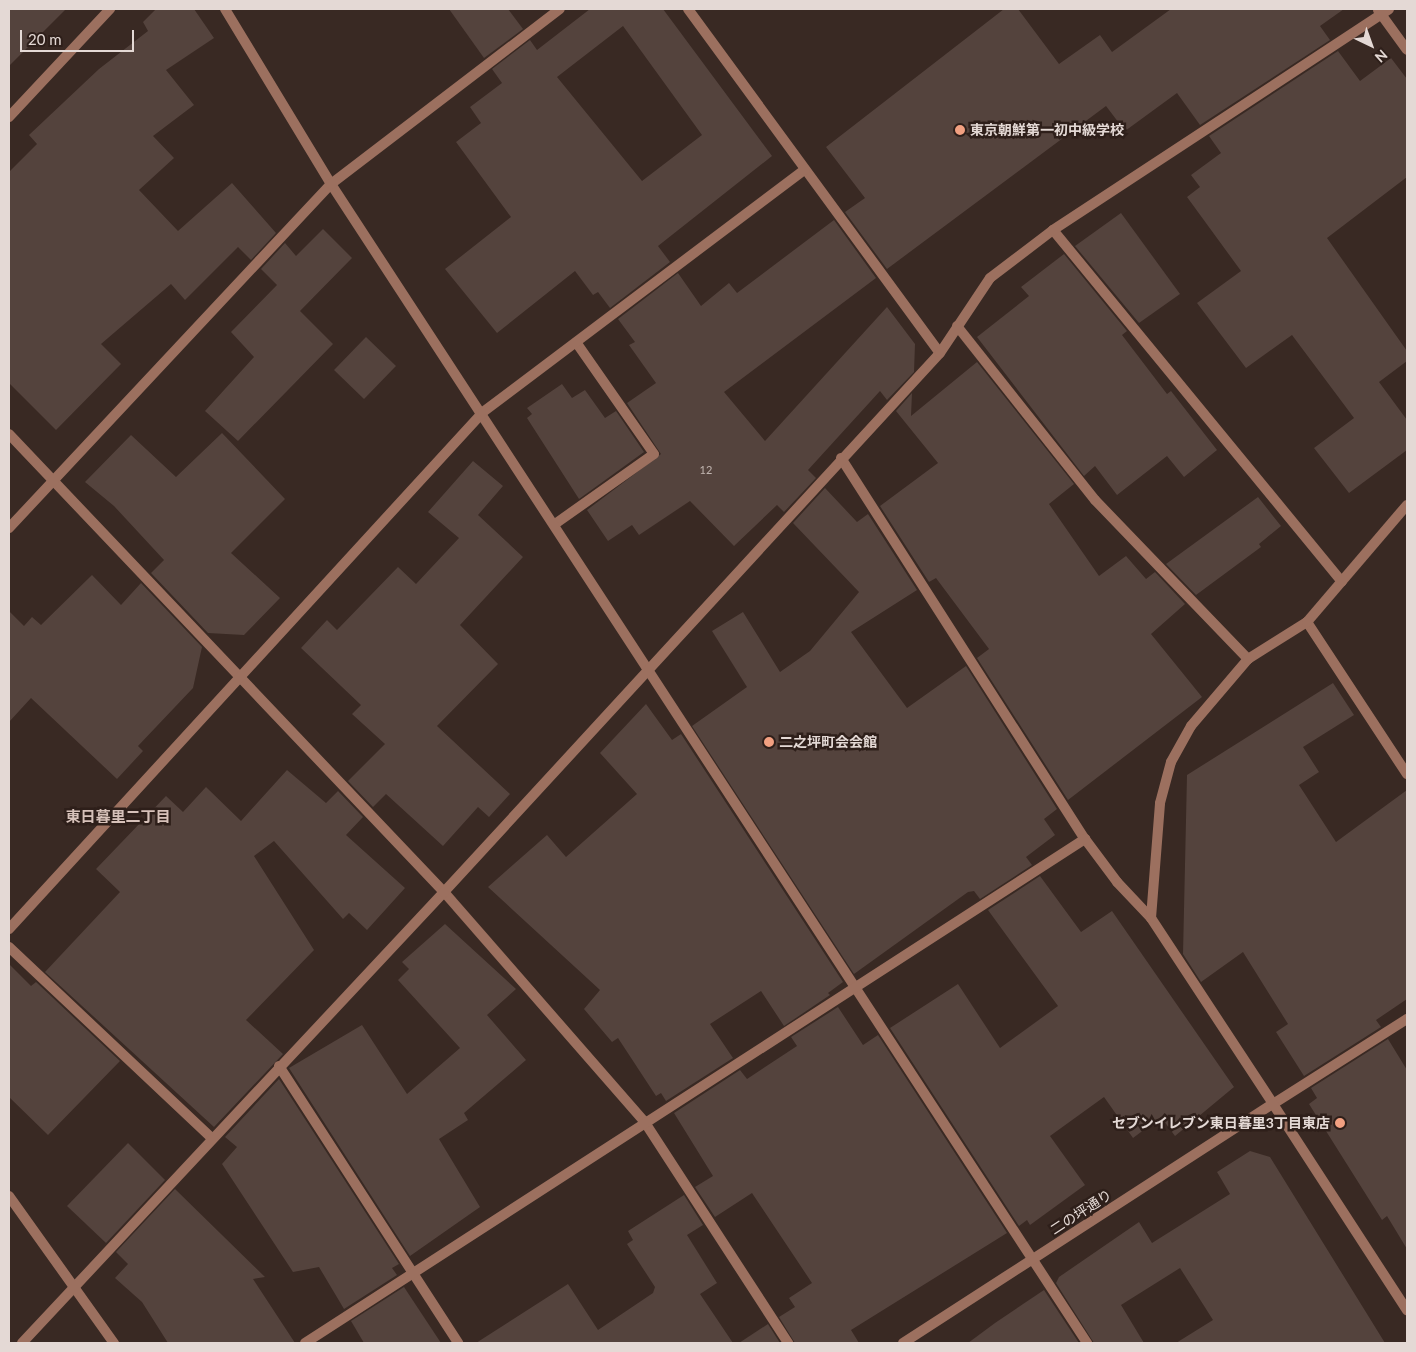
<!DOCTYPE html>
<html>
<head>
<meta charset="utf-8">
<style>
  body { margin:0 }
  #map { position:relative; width:1416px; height:1352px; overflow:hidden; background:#392923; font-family:Lato,"Noto Sans JP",sans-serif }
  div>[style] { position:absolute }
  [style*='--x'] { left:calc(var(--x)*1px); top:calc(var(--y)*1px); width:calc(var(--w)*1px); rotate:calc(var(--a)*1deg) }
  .building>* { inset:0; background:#54433d }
  .service>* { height:10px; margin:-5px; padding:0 5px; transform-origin:5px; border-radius:5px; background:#9c705f }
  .minor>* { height:10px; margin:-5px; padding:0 5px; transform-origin:5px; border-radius:5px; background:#9c705f }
  .tertiary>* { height:10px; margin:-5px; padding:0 5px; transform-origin:5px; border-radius:5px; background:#9c705f }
  .dots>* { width:14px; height:14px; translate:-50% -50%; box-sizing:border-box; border:2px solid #2e1f1a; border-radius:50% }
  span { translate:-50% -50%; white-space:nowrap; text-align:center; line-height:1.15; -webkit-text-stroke:5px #2e1f1a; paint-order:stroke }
  .number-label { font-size:11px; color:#c0b4af }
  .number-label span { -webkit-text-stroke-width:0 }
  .poi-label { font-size:14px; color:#e4d9d5; font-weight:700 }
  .left { translate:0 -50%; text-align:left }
  .right { translate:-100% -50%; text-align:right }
  .street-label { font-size:14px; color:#e4d9d5 }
  .neighbourhood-label { font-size:15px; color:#d6c1b9; font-weight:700 }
  .frame { position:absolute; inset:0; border:10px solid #e4d9d5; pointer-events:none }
  .north { position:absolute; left:1346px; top:20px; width:50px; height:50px; -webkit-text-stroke:4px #2e1f1a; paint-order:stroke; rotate:138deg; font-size:14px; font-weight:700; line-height:20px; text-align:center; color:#e4d9d5 }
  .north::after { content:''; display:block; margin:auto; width:18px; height:22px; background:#e4d9d5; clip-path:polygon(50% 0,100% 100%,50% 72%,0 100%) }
  .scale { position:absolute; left:20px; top:30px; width:114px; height:22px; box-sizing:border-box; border:2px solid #e4d9d5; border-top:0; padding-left:6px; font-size:15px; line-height:18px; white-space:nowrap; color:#e4d9d5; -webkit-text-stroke:4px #2e1f1a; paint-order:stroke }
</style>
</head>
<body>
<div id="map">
  <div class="building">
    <div style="clip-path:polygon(9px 9px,66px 9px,9px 66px)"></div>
    <div style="clip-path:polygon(156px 9px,194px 9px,214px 38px,166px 70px,194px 105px,153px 136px,174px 158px,139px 190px,178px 231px,232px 183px,276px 233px,251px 260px,238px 247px,185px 300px,171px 284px,101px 344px,121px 364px,56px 430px,9px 383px,9px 172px,37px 144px,29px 135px,99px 69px,148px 31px,143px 22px)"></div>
    <div style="clip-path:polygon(449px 9px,508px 9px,523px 29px,484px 58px)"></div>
    <div style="clip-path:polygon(evenodd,590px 9px,663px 9px,772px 156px,658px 246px,670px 262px,610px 308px,598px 292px,593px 295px,575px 271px,497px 333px,445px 269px,511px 217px,456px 142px,481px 123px,470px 107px,502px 83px,492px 69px,530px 40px,537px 50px,590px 9px,623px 26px,702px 135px,642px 181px,557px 77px,623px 26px)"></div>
    <div style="clip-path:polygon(1004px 9px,1018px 9px,1059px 64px,1100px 35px,1112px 52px,1171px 9px,1344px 9px,1320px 26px,1330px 40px,1200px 125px,1177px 93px,1125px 131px,1106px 106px,887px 269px,845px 212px,865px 198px,826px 147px)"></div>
    <div style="clip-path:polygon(1338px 51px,1360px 81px,1391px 58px,1407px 79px,1407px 177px,1327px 238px,1407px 351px,1407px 361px,1379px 382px,1407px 420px,1407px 450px,1349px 493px,1314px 448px,1354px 418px,1292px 335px,1246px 368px,1197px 303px,1241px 271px,1187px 197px,1200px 187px,1191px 175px,1221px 153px,1209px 136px)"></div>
    <div style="clip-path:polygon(1121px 213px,1180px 294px,1139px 323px,1075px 246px)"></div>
    <div style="clip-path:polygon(834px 220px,876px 278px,724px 392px,765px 441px,887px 307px,915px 344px,914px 372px,887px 400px,880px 391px,808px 470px,816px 478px,784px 512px,777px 505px,734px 546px,690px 501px,639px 535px,632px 525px,608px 541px,587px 510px,661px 454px,627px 403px,656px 383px,629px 345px,635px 342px,618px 319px,678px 273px,701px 306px,729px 283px,737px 293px)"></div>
    <div style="clip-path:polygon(323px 229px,352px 258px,300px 311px,333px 344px,238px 441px,205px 411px,254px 357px,231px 332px,277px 285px,261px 269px,285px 243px,296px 256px)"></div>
    <div style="clip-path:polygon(1064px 254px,1127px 331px,1122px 335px,1167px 394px,1171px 391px,1217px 450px,1184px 477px,1167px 456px,1117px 495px,1095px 466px,1084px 476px,977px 337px,1029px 296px,1021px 287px)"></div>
    <div style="clip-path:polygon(366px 337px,396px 366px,364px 399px,334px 370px)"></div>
    <div style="clip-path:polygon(977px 362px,1074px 484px,1049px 504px,1099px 576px,1126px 556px,1146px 579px,1155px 572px,1185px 604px,1151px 634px,1202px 697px,1068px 800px,977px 658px,989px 649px,936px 578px,929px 582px,880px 506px,938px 463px,896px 411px,912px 393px,911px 416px)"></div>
    <div style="clip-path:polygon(562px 384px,572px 398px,585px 390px,605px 418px,616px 411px,644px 452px,579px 499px,527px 418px,532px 414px,527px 408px)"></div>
    <div style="clip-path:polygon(222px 433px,285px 499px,231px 553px,280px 598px,244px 635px,208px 633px,151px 573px,164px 560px,114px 506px,85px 482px,131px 435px,176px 477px)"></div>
    <div style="clip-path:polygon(473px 461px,503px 486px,478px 515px,523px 557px,460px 625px,498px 664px,437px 726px,510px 794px,489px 817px,478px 807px,443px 846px,386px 794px,373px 807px,348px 781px,385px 744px,352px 714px,361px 705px,301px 648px,327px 620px,337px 630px,398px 567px,416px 584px,459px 538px,428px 512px)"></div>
    <div style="clip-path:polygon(825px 488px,857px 522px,868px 514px,917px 590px,851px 632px,907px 708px,966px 666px,1057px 809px,1044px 819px,1055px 835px,1026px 857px,1032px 865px,980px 899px,974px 891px,968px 892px,854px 974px,692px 726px,747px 687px,712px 631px,743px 612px,780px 672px,810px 651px,859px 592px,793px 523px)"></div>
    <div style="clip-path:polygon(1258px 497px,1281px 526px,1259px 544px,1261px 547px,1196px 595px,1166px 564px)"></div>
    <div style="clip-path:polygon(92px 575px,121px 605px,141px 583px,202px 647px,193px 688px,138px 746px,143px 751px,117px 779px,31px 698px,9px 722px,9px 611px,24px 626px,32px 617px,41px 625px)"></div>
    <div style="clip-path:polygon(1333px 683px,1354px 715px,1303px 747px,1319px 772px,1299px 785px,1336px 842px,1407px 790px,1407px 999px,1376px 1020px,1381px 1027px,1304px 1076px,1276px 1032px,1288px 1024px,1243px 952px,1201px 982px,1183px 954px,1187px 775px)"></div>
    <div style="clip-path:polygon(646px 704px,672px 740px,681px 734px,843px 982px,828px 993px,830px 995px,784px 1026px,761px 991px,710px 1024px,733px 1058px,666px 1101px,661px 1093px,656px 1096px,618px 1038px,612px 1042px,584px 1009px,600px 990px,488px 887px,547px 835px,566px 857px,637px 794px,600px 753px)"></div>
    <div style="clip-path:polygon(287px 770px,326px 803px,338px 791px,363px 817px,346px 835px,405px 888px,367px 930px,349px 913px,343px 919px,274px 841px,254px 856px,314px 950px,246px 1020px,283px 1054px,214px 1127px,45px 972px,120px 892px,96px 869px,166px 796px,183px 812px,206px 787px,241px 821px)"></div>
    <div style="clip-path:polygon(1040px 876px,1081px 932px,1112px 911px,1234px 1087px,1175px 1136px,1161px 1117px,1133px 1138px,1104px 1097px,1050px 1136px,1085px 1185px,1030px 1225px,1027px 1220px,1019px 1226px,890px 1028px,958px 984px,1000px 1048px,1058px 1006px,988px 910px)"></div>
    <div style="clip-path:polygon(445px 924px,516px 989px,487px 1015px,526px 1060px,464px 1113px,468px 1120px,439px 1139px,480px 1207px,410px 1256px,289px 1068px,362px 1025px,407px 1094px,460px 1048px,398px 980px,409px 969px,402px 962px)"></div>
    <div style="clip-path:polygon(9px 964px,31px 986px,36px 982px,120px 1061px,48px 1135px,9px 1097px)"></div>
    <div style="clip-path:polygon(838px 1007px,863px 1045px,878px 1035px,1007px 1233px,851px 1330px,859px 1343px,795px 1343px,779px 1317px,795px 1307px,789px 1298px,812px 1283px,752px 1193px,715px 1217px,695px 1187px,713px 1176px,674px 1113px,740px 1070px,747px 1079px,797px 1046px,791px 1037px)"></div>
    <div style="clip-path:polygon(1388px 1039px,1407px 1070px,1407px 1249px,1387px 1216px,1382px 1220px,1309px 1104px,1317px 1098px,1311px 1088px)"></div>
    <div style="clip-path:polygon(279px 1079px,399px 1264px,392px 1268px,397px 1275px,344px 1309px,319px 1267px,293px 1272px,222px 1164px,237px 1147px,225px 1137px)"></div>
    <div style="clip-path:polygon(128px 1143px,165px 1180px,106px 1243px,67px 1206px)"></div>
    <div style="clip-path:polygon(1250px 1151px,1270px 1157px,1385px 1343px,1176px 1343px,1213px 1320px,1180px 1268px,1121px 1305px,1144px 1343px,1094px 1343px,1056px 1283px,1059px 1277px,1139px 1222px,1152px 1243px,1230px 1194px,1217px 1172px)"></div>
    <div style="clip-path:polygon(175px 1189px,265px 1277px,253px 1279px,295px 1343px,168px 1343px,142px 1302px,115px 1278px,128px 1264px,116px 1252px)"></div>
    <div style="clip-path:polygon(684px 1195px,703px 1225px,687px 1235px,717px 1283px,700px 1294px,733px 1343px,476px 1343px,568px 1284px,598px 1330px,653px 1293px,655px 1287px,627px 1244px,633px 1240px,628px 1231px)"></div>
    <div style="clip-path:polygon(404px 1287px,441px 1343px,364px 1343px,351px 1321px)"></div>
    <div style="clip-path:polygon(1044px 1290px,1079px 1343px,968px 1343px,995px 1323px)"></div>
    <div style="clip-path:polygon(768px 1324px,780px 1343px,739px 1343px)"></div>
  </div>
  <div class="service">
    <div style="--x:1053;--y:230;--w:455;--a:50.6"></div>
    <div style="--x:555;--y:524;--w:121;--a:-35.3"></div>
    <div style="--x:654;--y:454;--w:136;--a:-124.9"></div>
    <div style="--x:1307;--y:622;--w:182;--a:56.7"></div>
    <div style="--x:9;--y:947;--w:279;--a:43.3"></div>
  </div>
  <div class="minor">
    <div style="--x:225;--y:9;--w:205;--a:58.8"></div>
    <div style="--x:331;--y:184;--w:1384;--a:56.88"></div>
    <div style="--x:688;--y:9;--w:426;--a:53.8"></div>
    <div style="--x:1378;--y:10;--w:49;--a:54.1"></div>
    <div style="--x:957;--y:326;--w:222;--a:51.6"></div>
    <div style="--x:1095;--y:500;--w:221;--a:46.1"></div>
    <div style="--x:9;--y:434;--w:632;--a:46.48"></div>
    <div style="--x:444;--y:892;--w:304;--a:48.9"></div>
    <div style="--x:644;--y:1121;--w:265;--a:57"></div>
    <div style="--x:841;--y:458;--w:452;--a:57.4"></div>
    <div style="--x:1085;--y:839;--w:54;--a:53.3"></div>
    <div style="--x:1117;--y:882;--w:50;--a:46.6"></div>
    <div style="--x:1151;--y:918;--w:222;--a:56.7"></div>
    <div style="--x:1273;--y:1104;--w:159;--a:-32.4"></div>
    <div style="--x:9;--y:528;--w:471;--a:-46.9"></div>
    <div style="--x:331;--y:184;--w:288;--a:-37.4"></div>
    <div style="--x:1151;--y:918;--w:115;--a:-85.5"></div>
    <div style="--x:1160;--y:803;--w:42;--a:-75"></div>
    <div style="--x:1171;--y:762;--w:41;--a:-60.9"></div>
    <div style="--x:1191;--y:726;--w:88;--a:-49.6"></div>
    <div style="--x:1248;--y:659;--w:70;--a:-32.1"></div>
    <div style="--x:1307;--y:622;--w:154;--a:-49.5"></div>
    <div style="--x:9;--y:929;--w:701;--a:-47.48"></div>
    <div style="--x:483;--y:412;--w:403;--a:-37"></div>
    <div style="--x:279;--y:1066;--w:330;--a:57.1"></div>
    <div style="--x:22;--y:1343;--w:618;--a:-46.9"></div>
    <div style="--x:444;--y:892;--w:732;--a:-47.38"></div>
    <div style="--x:940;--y:353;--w:90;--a:-56.3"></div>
    <div style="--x:990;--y:278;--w:79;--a:-37.3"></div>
    <div style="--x:1053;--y:230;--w:402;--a:-33.3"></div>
    <div style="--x:305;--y:1343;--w:929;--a:-32.87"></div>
  </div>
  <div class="tertiary">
    <div style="--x:9;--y:117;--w:148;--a:-46.9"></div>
    <div style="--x:9;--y:1196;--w:181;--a:54.5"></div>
    <div style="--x:903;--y:1343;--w:440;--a:-32.9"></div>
    <div style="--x:1273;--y:1104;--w:246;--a:57"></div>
  </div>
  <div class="dots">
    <div style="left:960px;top:130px;background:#f2a081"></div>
    <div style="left:769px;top:742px;background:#f2a081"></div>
    <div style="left:1340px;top:1123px;background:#f2a081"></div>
  </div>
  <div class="number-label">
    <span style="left:706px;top:470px">12</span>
  </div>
  <div class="poi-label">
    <span class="left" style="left:970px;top:130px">東京朝鮮第一初中級学校</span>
    <span class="left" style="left:779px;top:742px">二之坪町会会館</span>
    <span class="right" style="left:1330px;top:1123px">セブンイレブン東日暮里3丁目東店</span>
  </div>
  <div class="street-label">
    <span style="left:1081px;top:1212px;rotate:-33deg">二の坪通り</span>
  </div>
  <div class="neighbourhood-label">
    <span style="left:118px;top:817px">東日暮里二丁目</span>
  </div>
  <div class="frame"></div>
  <div class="north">N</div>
  <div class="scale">20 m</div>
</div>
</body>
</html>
